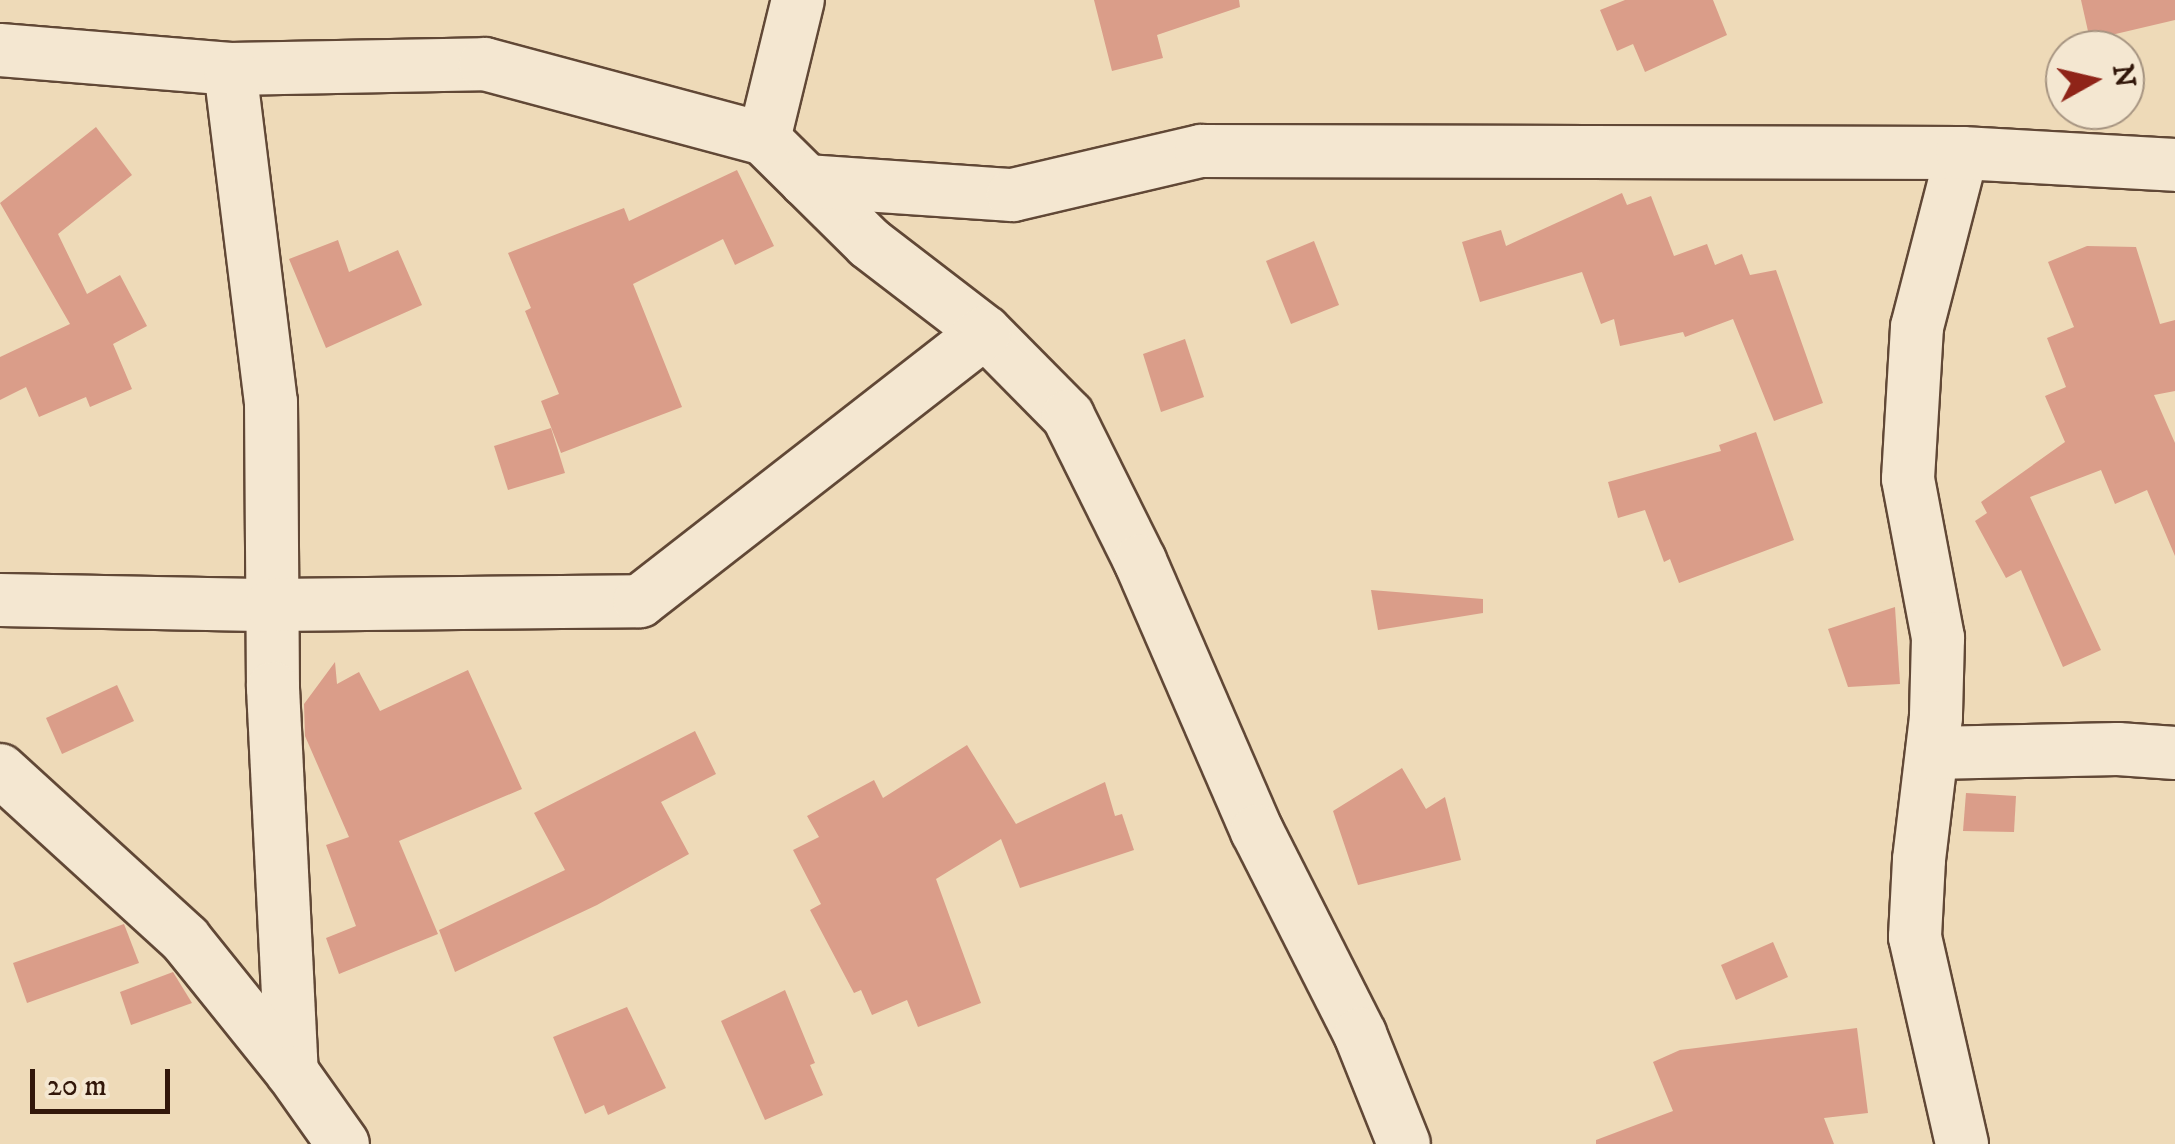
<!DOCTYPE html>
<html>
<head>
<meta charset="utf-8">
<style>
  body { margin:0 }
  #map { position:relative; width:2175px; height:1144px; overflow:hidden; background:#eedab8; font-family:"IM FELL DW Pica",serif }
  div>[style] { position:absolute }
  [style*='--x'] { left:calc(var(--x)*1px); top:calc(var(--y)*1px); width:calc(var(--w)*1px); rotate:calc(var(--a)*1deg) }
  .building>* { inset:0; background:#da9d89 }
  .roads { filter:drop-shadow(2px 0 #614836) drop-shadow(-2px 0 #614836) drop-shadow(0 2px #614836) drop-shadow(0 -2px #614836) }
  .minor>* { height:52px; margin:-26px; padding:0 26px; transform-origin:26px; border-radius:26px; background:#f4e7d1 }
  span { translate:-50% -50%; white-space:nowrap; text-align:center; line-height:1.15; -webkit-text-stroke:9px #f4e7d1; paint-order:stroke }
  .north { position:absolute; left:2045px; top:30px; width:100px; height:100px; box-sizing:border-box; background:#f4e7d1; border:2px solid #a69481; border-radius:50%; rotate:82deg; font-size:28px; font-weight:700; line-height:40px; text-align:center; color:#32170a }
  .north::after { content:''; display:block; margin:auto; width:35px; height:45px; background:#8f2418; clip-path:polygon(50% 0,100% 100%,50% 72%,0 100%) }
  .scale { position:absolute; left:30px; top:1069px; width:140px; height:45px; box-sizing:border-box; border:5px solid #32170a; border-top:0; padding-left:12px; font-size:30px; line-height:35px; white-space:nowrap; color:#32170a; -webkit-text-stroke:8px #f4e7d1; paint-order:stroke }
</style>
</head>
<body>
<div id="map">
  <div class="building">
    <div style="clip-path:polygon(1094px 0,1239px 0,1240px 7px,1157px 35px,1163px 58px,1112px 71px)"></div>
    <div style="clip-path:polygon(1625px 0,1713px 0,1727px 35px,1645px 72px,1633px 44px,1617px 51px,1600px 10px)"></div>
    <div style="clip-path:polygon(2081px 0,2175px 0,2175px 20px,2090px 40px)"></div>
    <div style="clip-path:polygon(96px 127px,132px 175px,58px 234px,87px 294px,120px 275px,147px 326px,113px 344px,132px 389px,90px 407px,86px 397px,39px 417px,26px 387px,0 400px,0 357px,70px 324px,0 203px)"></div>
    <div style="clip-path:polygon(737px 170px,774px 246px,735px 265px,723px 239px,633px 284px,682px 407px,561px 453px,541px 401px,559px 394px,525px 311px,531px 308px,508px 253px,624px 208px,629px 221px)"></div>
    <div style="clip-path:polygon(1622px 193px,1627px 205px,1651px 196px,1674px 256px,1707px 244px,1715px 265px,1742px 254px,1750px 275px,1776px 270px,1823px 403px,1774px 421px,1733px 319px,1685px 337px,1683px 332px,1620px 346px,1614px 319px,1601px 324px,1582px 272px,1480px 302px,1462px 242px,1501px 230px,1506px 246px)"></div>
    <div style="clip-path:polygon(338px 240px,349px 272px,398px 250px,422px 305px,326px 348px,289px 259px)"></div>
    <div style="clip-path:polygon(1314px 241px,1339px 305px,1291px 324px,1266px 261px)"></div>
    <div style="clip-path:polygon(2087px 246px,2136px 247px,2160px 324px,2175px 320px,2175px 391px,2154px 395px,2175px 443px,2175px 556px,2147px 490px,2115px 504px,2101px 470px,2030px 497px,2101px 650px,2063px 667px,2021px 570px,2006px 578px,1975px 521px,1987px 513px,1981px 502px,2065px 442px,2045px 396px,2066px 387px,2047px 338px,2074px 327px,2048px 262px)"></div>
    <div style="clip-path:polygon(1185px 339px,1204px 397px,1161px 412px,1143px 354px)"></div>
    <div style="clip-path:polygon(551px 428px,565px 473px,508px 490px,494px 446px)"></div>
    <div style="clip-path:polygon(1756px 432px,1794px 540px,1679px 583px,1670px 559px,1664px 562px,1645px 510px,1618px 518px,1608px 482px,1721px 451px,1719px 445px)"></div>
    <div style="clip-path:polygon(1371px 590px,1483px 599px,1483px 613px,1378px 630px)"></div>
    <div style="clip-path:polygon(1895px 607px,1900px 684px,1848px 687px,1828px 629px)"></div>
    <div style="clip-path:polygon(335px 662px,337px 684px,359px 672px,380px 711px,468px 670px,522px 789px,399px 841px,438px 934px,339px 974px,326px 938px,356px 926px,326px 845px,349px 837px,305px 736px,304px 704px)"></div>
    <div style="clip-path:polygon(117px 685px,134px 721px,62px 754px,46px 718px)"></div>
    <div style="clip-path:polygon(695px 731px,716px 774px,661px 802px,689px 854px,597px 905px,455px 972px,439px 930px,565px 870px,534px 813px)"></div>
    <div style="clip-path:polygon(967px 745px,1016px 824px,1105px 782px,1115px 816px,1122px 814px,1134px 850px,1020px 888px,1001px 839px,936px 879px,981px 1003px,918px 1027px,907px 1000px,872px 1015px,861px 990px,854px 993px,810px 910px,821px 904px,793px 850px,819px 837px,807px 816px,874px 780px,883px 798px)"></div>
    <div style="clip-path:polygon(1402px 768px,1426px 809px,1445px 797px,1461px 860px,1358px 885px,1333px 811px)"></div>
    <div style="clip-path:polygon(1966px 793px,2016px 796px,2014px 832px,1963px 831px)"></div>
    <div style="clip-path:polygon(124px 924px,139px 963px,27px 1003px,13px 963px)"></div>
    <div style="clip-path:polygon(1773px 942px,1788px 977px,1736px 1000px,1721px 965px)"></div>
    <div style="clip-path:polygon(173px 972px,192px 1003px,131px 1025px,120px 992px)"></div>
    <div style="clip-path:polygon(785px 990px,815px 1063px,810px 1065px,823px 1095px,765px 1120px,721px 1021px)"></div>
    <div style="clip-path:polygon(627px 1007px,666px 1088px,608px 1115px,604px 1105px,585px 1114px,553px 1037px)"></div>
    <div style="clip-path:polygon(1857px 1028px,1868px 1113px,1824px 1118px,1834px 1144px,1596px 1144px,1596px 1140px,1673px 1111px,1653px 1062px,1680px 1050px)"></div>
  </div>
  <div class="roads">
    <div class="minor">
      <div style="--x:0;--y:50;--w:231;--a:4.7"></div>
      <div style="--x:230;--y:69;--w:255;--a:-1.1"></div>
      <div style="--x:485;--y:64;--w:289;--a:15"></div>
      <div style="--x:764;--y:139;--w:148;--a:44.7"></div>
      <div style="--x:869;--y:243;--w:146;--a:37.5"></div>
      <div style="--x:985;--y:332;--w:118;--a:45.3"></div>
      <div style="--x:1068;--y:416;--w:162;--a:63.6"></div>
      <div style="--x:1140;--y:561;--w:294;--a:66.6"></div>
      <div style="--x:1257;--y:831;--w:228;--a:63.1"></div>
      <div style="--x:1360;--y:1034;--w:118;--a:68.2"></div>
      <div style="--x:230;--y:69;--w:336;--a:83"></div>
      <div style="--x:271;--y:402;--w:286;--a:89.6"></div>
      <div style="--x:273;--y:688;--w:384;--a:87.2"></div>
      <div style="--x:764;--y:139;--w:143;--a:-76.3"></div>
      <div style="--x:1962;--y:153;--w:180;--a:104.5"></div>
      <div style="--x:1917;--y:327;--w:152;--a:93.4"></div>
      <div style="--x:1908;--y:479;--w:162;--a:79.3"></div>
      <div style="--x:1938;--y:638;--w:79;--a:91.5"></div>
      <div style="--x:1936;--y:717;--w:144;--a:96.8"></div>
      <div style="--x:1919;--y:860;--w:77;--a:93"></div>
      <div style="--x:1915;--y:937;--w:212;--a:77.2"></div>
      <div style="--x:806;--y:181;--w:207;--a:3.9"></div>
      <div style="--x:1013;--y:195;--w:193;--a:-13.2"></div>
      <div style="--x:1201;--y:151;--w:761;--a:0.15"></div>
      <div style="--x:1962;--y:153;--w:213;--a:3.2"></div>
      <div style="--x:0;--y:600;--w:272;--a:1.1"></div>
      <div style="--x:272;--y:605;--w:368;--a:-0.6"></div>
      <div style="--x:640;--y:601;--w:437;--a:-37.9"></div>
      <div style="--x:1932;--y:753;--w:186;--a:-1.2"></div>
      <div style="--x:2118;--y:749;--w:57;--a:4"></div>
      <div style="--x:0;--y:770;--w:251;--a:42.4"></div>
      <div style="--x:185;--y:939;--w:171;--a:51.2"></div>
      <div style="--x:292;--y:1072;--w:88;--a:54.7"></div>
    </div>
  </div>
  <div class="north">N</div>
  <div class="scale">20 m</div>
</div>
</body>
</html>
